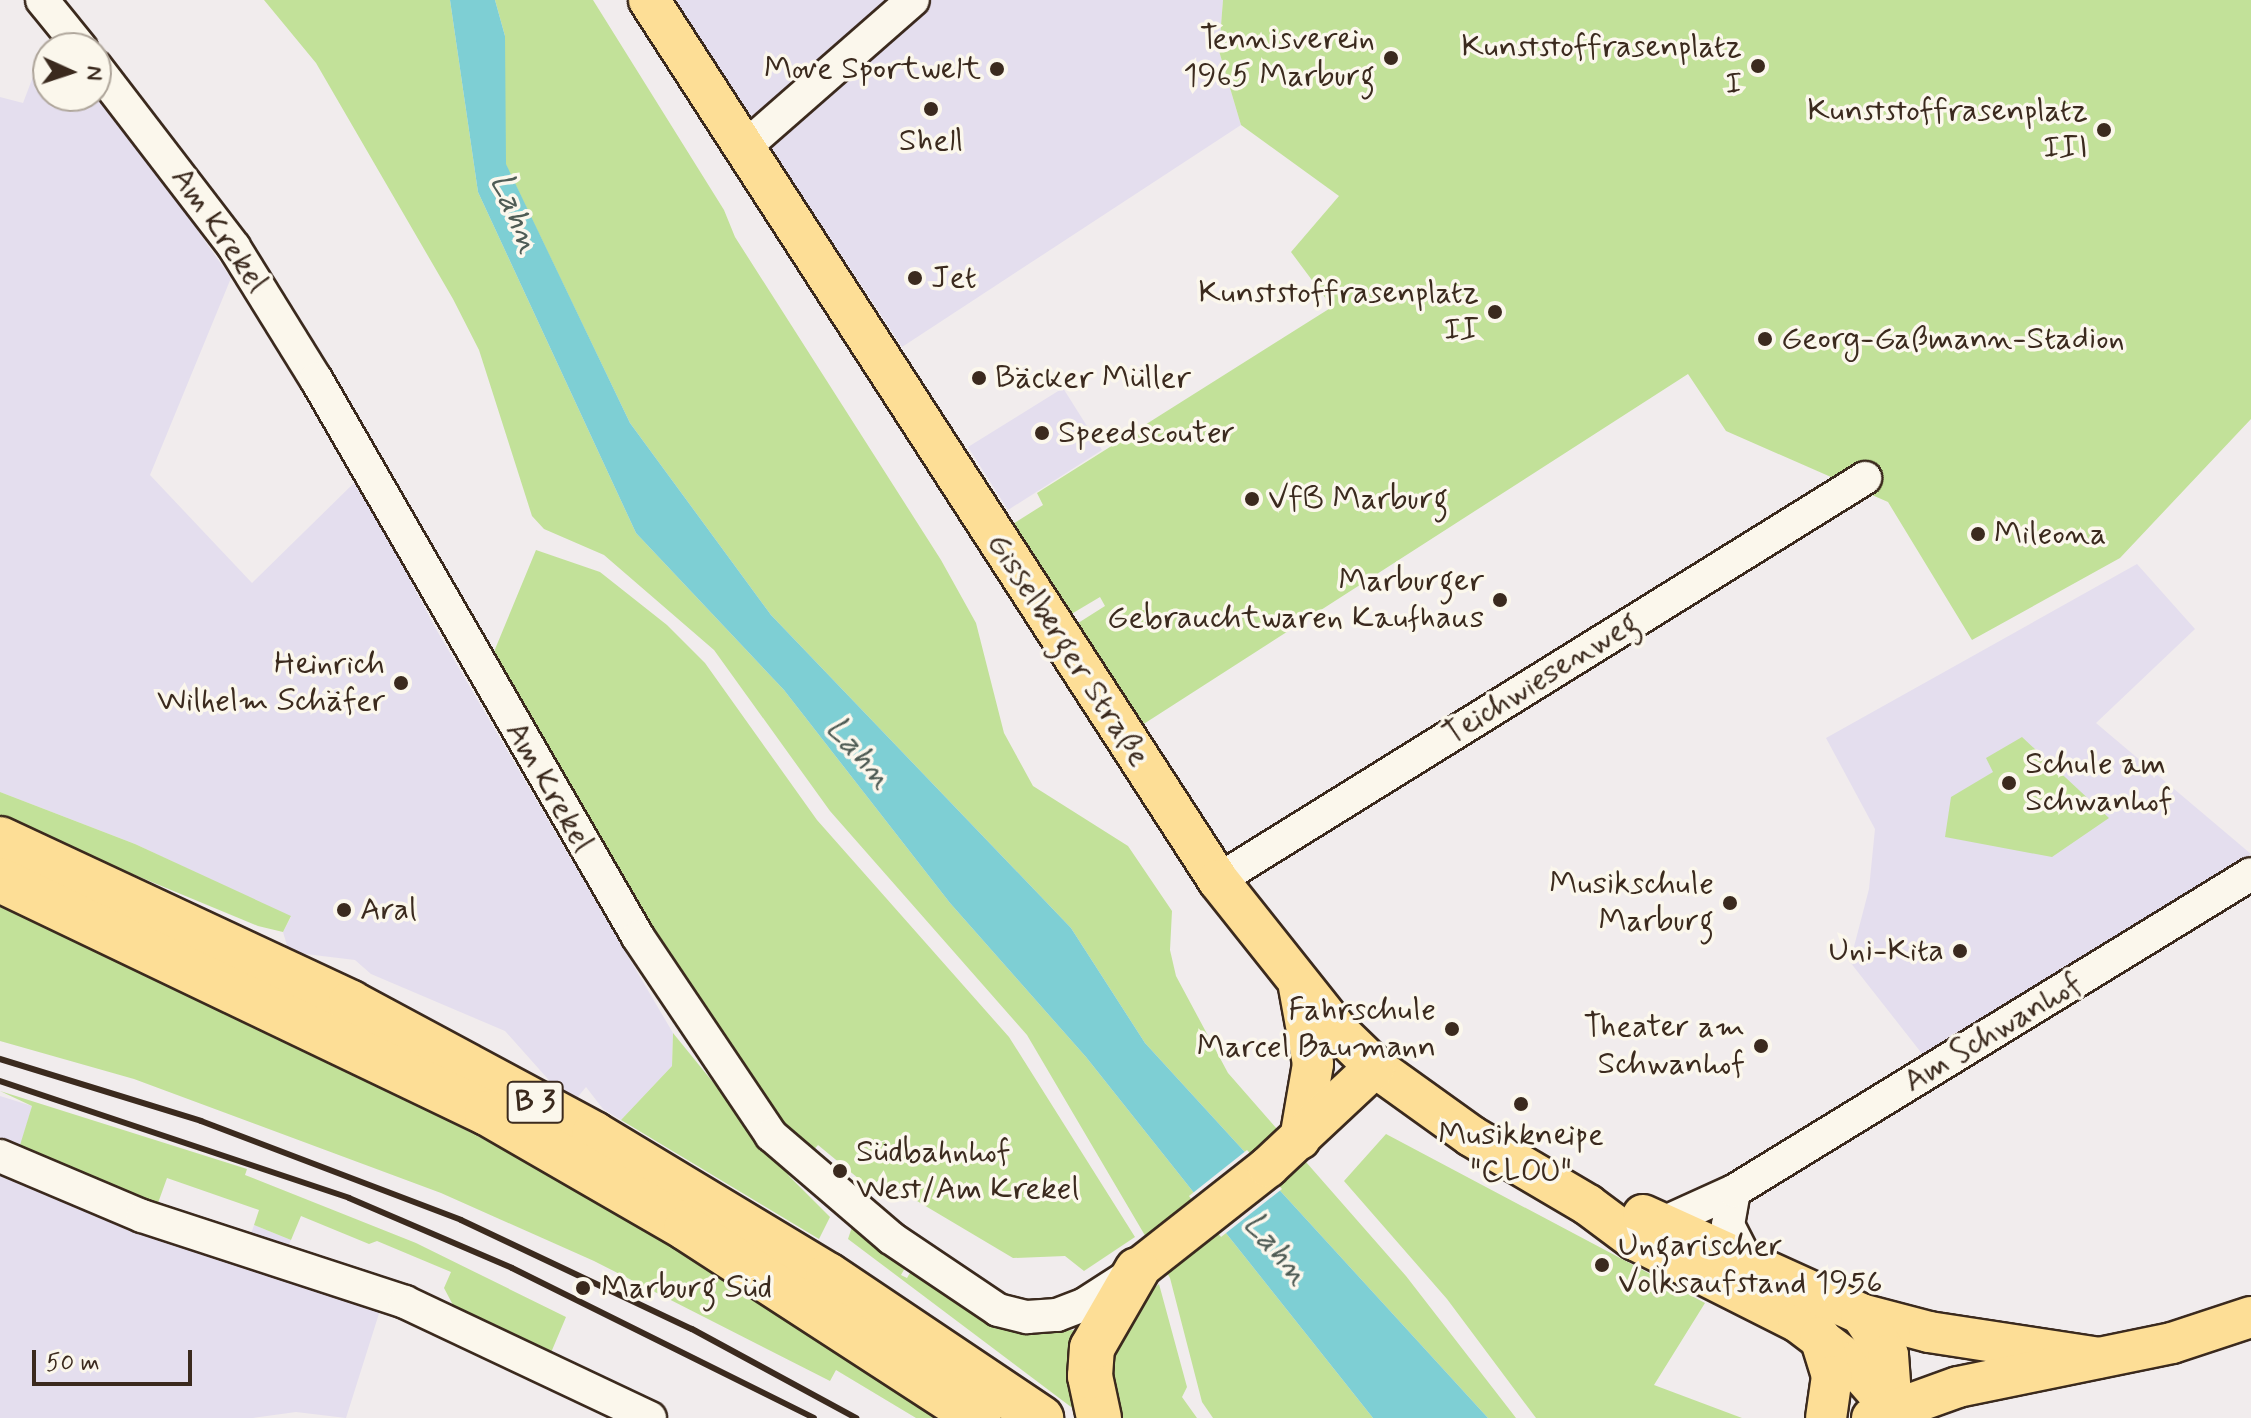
<!DOCTYPE html>
<html>
<head>
<meta charset="utf-8">
<style>
  body { margin:0 }
  #map { position:relative; width:2251px; height:1418px; overflow:hidden; background:#f1eced; font-family:Mynerve,sans-serif }
  div>[style] { position:absolute }
  [style*='--x'] { left:calc(var(--x)*1px); top:calc(var(--y)*1px); width:calc(var(--w)*1px); rotate:calc(var(--a)*1deg) }
  .built>* { inset:0; background:#e4deee }
  .green>* { inset:0; background:#c2e199 }
  .water>* { inset:0; background:#7ecfd4 }
  .pier>* { inset:0; background:#f1eced }
  .roads { filter:drop-shadow(2px 0 #3b2a1e) drop-shadow(-2px 0 #3b2a1e) drop-shadow(0 2px #3b2a1e) drop-shadow(0 -2px #3b2a1e) }
  .minor>* { height:32px; margin:-16px; padding:0 16px; transform-origin:16px; border-radius:16px; background:#fbf7ec }
  .major>* { height:40px; margin:-20px; padding:0 20px; transform-origin:20px; border-radius:20px; background:#fdde96 }
  .highway>* { height:44px; margin:-22px; padding:0 22px; transform-origin:22px; border-radius:22px; background:#fdde96 }
  .rail>* { height:6px; margin:-3px; padding:0 3px; transform-origin:3px; border-radius:3px; background:#3b2a1e }
  .dots>* { width:22px; height:22px; translate:-50% -50%; box-sizing:border-box; border:4px solid #fbf7ec; border-radius:50% }
  span { translate:-50% -50%; white-space:nowrap; text-align:center; line-height:1.15; -webkit-text-stroke:7px #fbf7ec; paint-order:stroke }
  .shield-label span { padding:2px 6px; background:#fbf7ec; border:2px solid; border-radius:6px; -webkit-text-stroke-width:0 }
  .shield-label { font-size:30px; color:#3b2a1e; font-weight:700 }
  .poi-label { font-size:32px; color:#3b2a1e }
  .right { translate:-100% -50%; text-align:right }
  .left { translate:0 -50%; text-align:left }
  .street-label { font-size:32px; color:#3b2a1e }
  .water-label { font-size:34px; color:#4f5c55; font-style:italic }
  .north { position:absolute; left:32px; top:32px; width:80px; height:80px; box-sizing:border-box; background:#fbf7ec; border:2px solid #aea59a; border-radius:50%; rotate:93deg; font-size:22px; font-weight:700; line-height:32px; text-align:center; color:#3b2a1e }
  .north::after { content:''; display:block; margin:auto; width:28px; height:36px; background:#3b2a1e; clip-path:polygon(50% 0,100% 100%,50% 72%,0 100%) }
  .scale { position:absolute; left:32px; top:1350px; width:160px; height:36px; box-sizing:border-box; border:4px solid #3b2a1e; border-top:0; padding-left:10px; font-size:24px; line-height:28px; white-space:nowrap; color:#3b2a1e; -webkit-text-stroke:6px #fbf7ec; paint-order:stroke }
</style>
</head>
<body>
<div id="map">
  <div class="built">
    <div style="clip-path:polygon(674px 0,1223px 0,1219px 51px,1241px 125px,902px 347px)"></div>
    <div style="clip-path:polygon(47px 40px,54px 48px,48px 48px,48px 96px,95px 96px,142px 151px,231px 278px,150px 475px,252px 583px,357px 480px,436px 629px,673px 1033px,672px 1066px,621px 1120px,603px 1109px,586px 1087px,571px 1105px,505px 1031px,371px 974px,355px 960px,289px 952px,283px 932px,291px 917px,135px 844px,0 792px,0 97px,23px 103px)"></div>
    <div style="clip-path:polygon(1063px 388px,1102px 450px,1008px 510px,968px 447px)"></div>
    <div style="clip-path:polygon(2137px 564px,2195px 629px,2096px 723px,2251px 854px,1927px 1060px,1850px 962px,1869px 889px,1875px 829px,1826px 738px)"></div>
    <div style="clip-path:polygon(0 1096px,32px 1106px,18px 1155px,249px 1240px,254px 1225px,291px 1240px,286px 1251px,388px 1285px,346px 1418px,296px 1412px,253px 1418px,0 1418px)"></div>
  </div>
  <div class="green">
    <div style="clip-path:polygon(264px 0,450px 0,478px 192px,636px 533px,784px 690px,950px 903px,1086px 1057px,1373px 1418px,1213px 1418px,1202px 1402px,1170px 1278px,1027px 1035px,830px 811px,714px 650px,604px 555px,544px 529px,532px 516px,479px 350px,453px 299px,316px 63px)"></div>
    <div style="clip-path:polygon(495px 0,593px 0,724px 210px,735px 237px,941px 560px,976px 623px,1004px 733px,1033px 786px,1128px 846px,1172px 911px,1170px 950px,1176px 976px,1228px 1073px,1406px 1276px,1516px 1418px,1488px 1418px,1145px 1043px,1071px 928px,771px 615px,630px 423px,505px 163px,505px 36px)"></div>
    <div style="clip-path:polygon(1223px 0,2251px 0,2251px 419px,2120px 558px,1972px 640px,1888px 502px,1726px 431px,1688px 374px,1139px 727px,1075px 625px,1105px 606px,1100px 597px,1068px 616px,1011px 525px,1043px 505px,1037px 493px,1332px 307px,1291px 252px,1339px 196px,1241px 125px,1219px 51px)"></div>
    <div style="clip-path:polygon(536px 550px,600px 572px,667px 625px,705px 663px,817px 820px,1009px 1037px,1135px 1237px,1084px 1271px,1065px 1256px,1013px 1258px,880px 1179px,870px 1188px,818px 1145px,810px 1154px,782px 1127px,737px 1073px,491px 659px)"></div>
    <div style="clip-path:polygon(2022px 737px,2109px 818px,2052px 857px,1945px 837px,1951px 797px,1993px 772px,1986px 758px)"></div>
    <div style="clip-path:polygon(0 792px,135px 844px,291px 916px,283px 932px,258px 926px,0 819px)"></div>
    <div style="clip-path:polygon(0 904px,324px 1055px,593px 1197px,943px 1418px,916px 1418px,836px 1370px,830px 1381px,594px 1261px,441px 1193px,134px 1079px,0 1041px)"></div>
    <div style="clip-path:polygon(673px 1033px,790px 1177px,830px 1217px,819px 1239px,621px 1120px,672px 1066px)"></div>
    <div style="clip-path:polygon(0 1091px,247px 1169px,245px 1175px,416px 1243px,566px 1317px,550px 1355px,453px 1305px,444px 1288px,451px 1272px,377px 1241px,369px 1244px,301px 1216px,291px 1240px,254px 1225px,259px 1210px,167px 1178px,158px 1203px,17px 1155px,32px 1106px)"></div>
    <div style="clip-path:polygon(1386px 1134px,1705px 1303px,1654px 1385px,1742px 1418px,1536px 1418px,1447px 1299px,1344px 1181px)"></div>
    <div style="clip-path:polygon(852px 1227px,906px 1266px,901px 1275px,907px 1278px,911px 1271px,1020px 1332px,1077px 1330px,1083px 1416px,848px 1239px)"></div>
    <div style="clip-path:polygon(1159px 1284px,1187px 1387px,1182px 1397px,1197px 1418px,1115px 1418px,1110px 1341px,1130px 1309px)"></div>
  </div>
  <div class="water">
    <div style="clip-path:polygon(450px 0,495px 0,505px 36px,506px 164px,630px 423px,771px 615px,1071px 928px,1145px 1043px,1488px 1418px,1373px 1418px,1086px 1057px,950px 903px,784px 690px,636px 533px,478px 192px)"></div>
  </div>
  <div class="pier">
    <div style="clip-path:polygon(1247px 1150px,1282px 1189px,1221px 1237px,1189px 1196px)"></div>
  </div>
  <div class="roads">
    <div class="minor">
      <div style="--x:42;--y:0;--w:62;--a:50.9"></div>
      <div style="--x:96;--y:67;--w:227;--a:52.5"></div>
      <div style="--x:234;--y:247;--w:155;--a:58.2"></div>
      <div style="--x:316;--y:379;--w:644;--a:60.01"></div>
      <div style="--x:638;--y:937;--w:239;--a:56.1"></div>
      <div style="--x:771;--y:1135;--w:158;--a:40.6"></div>
      <div style="--x:891;--y:1238;--w:129;--a:33.9"></div>
      <div style="--x:998;--y:1310;--w:30;--a:14"></div>
      <div style="--x:1027;--y:1317;--w:30;--a:-4"></div>
      <div style="--x:1057;--y:1315;--w:30;--a:-21"></div>
      <div style="--x:1085;--y:1304;--w:54;--a:-32.8"></div>
      <div style="--x:745;--y:147;--w:223;--a:-41.2"></div>
      <div style="--x:1218;--y:880;--w:762;--a:-31.85"></div>
      <div style="--x:0;--y:1156;--w:154;--a:22.9"></div>
      <div style="--x:142;--y:1216;--w:277;--a:18.1"></div>
      <div style="--x:405;--y:1302;--w:271;--a:25.3"></div>
      <div style="--x:1734;--y:1191;--w:35;--a:100"></div>
      <div style="--x:1728;--y:1225;--w:44;--a:62.9"></div>
      <div style="--x:1663;--y:1223;--w:78;--a:-24.3"></div>
      <div style="--x:1734;--y:1191;--w:606;--a:-31.51"></div>
    </div>
    <div class="major">
      <div style="--x:649;--y:0;--w:1048;--a:57.11"></div>
      <div style="--x:1218;--y:880;--w:194;--a:51.5"></div>
      <div style="--x:1339;--y:1032;--w:50;--a:44.2"></div>
      <div style="--x:1375;--y:1067;--w:118;--a:35.7"></div>
      <div style="--x:1471;--y:1136;--w:136;--a:30.5"></div>
      <div style="--x:1588;--y:1205;--w:59;--a:36.7"></div>
      <div style="--x:1635;--y:1240;--w:182;--a:26.7"></div>
      <div style="--x:1798;--y:1322;--w:68;--a:37.2"></div>
      <div style="--x:1852;--y:1363;--w:61;--a:49"></div>
      <div style="--x:1299;--y:987;--w:78;--a:79.7"></div>
      <div style="--x:1313;--y:1064;--w:76;--a:99.8"></div>
      <div style="--x:1643;--y:1215;--w:239;--a:24.4"></div>
      <div style="--x:1861;--y:1314;--w:70;--a:14.8"></div>
      <div style="--x:1929;--y:1332;--w:171;--a:8.7"></div>
      <div style="--x:1137;--y:1270;--w:167;--a:-38.2"></div>
      <div style="--x:1268;--y:1167;--w:146;--a:-43.1"></div>
      <div style="--x:1861;--y:1314;--w:49;--a:56.6"></div>
      <div style="--x:1888;--y:1355;--w:54;--a:85.8"></div>
      <div style="--x:1820;--y:1337;--w:41;--a:72.9"></div>
      <div style="--x:1832;--y:1376;--w:42;--a:98.1"></div>
      <div style="--x:1872;--y:1418;--w:91;--a:-19.8"></div>
      <div style="--x:1958;--y:1387;--w:218;--a:-11.6"></div>
      <div style="--x:2172;--y:1343;--w:83;--a:-18.2"></div>
    </div>
    <div class="highway">
      <div style="--x:0;--y:839;--w:387;--a:25"></div>
      <div style="--x:351;--y:1003;--w:276;--a:28.3"></div>
      <div style="--x:594;--y:1134;--w:273;--a:31.1"></div>
      <div style="--x:828;--y:1275;--w:257;--a:33.9"></div>
      <div style="--x:0;--y:880;--w:540;--a:25.57"></div>
      <div style="--x:487;--y:1113;--w:230;--a:30"></div>
      <div style="--x:686;--y:1228;--w:349;--a:33"></div>
      <div style="--x:1099;--y:1418;--w:43;--a:-102.1"></div>
      <div style="--x:1090;--y:1376;--w:28;--a:-86"></div>
      <div style="--x:1092;--y:1348;--w:90;--a:-60"></div>
    </div>
  </div>
  <div class="rail">
    <div style="--x:0;--y:1059;--w:210;--a:17.1"></div>
    <div style="--x:201;--y:1121;--w:278;--a:20.8"></div>
    <div style="--x:461;--y:1220;--w:255;--a:25.3"></div>
    <div style="--x:692;--y:1329;--w:187;--a:28.5"></div>
    <div style="--x:0;--y:1081;--w:368;--a:18.5"></div>
    <div style="--x:349;--y:1198;--w:177;--a:23.2"></div>
    <div style="--x:512;--y:1268;--w:337;--a:26.4"></div>
  </div>
  <div class="dots">
    <div style="left:1391px;top:58px;background:#3b2a1e"></div>
    <div style="left:1758px;top:66px;background:#3b2a1e"></div>
    <div style="left:997px;top:69px;background:#3b2a1e"></div>
    <div style="left:931px;top:109px;background:#3b2a1e"></div>
    <div style="left:2104px;top:130px;background:#3b2a1e"></div>
    <div style="left:915px;top:278px;background:#3b2a1e"></div>
    <div style="left:1495px;top:312px;background:#3b2a1e"></div>
    <div style="left:1765px;top:339px;background:#3b2a1e"></div>
    <div style="left:979px;top:378px;background:#3b2a1e"></div>
    <div style="left:1042px;top:433px;background:#3b2a1e"></div>
    <div style="left:1252px;top:499px;background:#3b2a1e"></div>
    <div style="left:1978px;top:534px;background:#3b2a1e"></div>
    <div style="left:1500px;top:600px;background:#3b2a1e"></div>
    <div style="left:401px;top:683px;background:#3b2a1e"></div>
    <div style="left:2009px;top:783px;background:#3b2a1e"></div>
    <div style="left:1730px;top:903px;background:#3b2a1e"></div>
    <div style="left:344px;top:910px;background:#3b2a1e"></div>
    <div style="left:1960px;top:951px;background:#3b2a1e"></div>
    <div style="left:1452px;top:1029px;background:#3b2a1e"></div>
    <div style="left:1761px;top:1046px;background:#3b2a1e"></div>
    <div style="left:1521px;top:1104px;background:#3b2a1e"></div>
    <div style="left:840px;top:1171px;background:#3b2a1e"></div>
    <div style="left:1602px;top:1265px;background:#3b2a1e"></div>
    <div style="left:583px;top:1288px;background:#3b2a1e"></div>
  </div>
  <div class="shield-label">
    <span style="left:535px;top:1102px">B 3</span>
  </div>
  <div class="poi-label">
    <span class="right" style="left:1375px;top:58px">Tennisverein<br>1965 Marburg</span>
    <span class="right" style="left:1742px;top:66px">Kunststoffrasenplatz<br>I</span>
    <span class="right" style="left:981px;top:69px">Move Sportwelt</span>
    <span class="right" style="left:2088px;top:130px">Kunststoffrasenplatz<br>III</span>
    <span style="left:931px;top:141px">Shell</span>
    <span class="left" style="left:931px;top:278px">Jet</span>
    <span class="right" style="left:1479px;top:312px">Kunststoffrasenplatz<br>II</span>
    <span class="left" style="left:1781px;top:339px">Georg-Gaßmann-Stadion</span>
    <span class="left" style="left:995px;top:378px">Bäcker Müller</span>
    <span class="left" style="left:1058px;top:433px">Speedscouter</span>
    <span class="left" style="left:1268px;top:499px">VfB Marburg</span>
    <span class="left" style="left:1994px;top:534px">Mileona</span>
    <span class="right" style="left:1484px;top:600px">Marburger<br>Gebrauchtwaren Kaufhaus</span>
    <span class="right" style="left:385px;top:683px">Heinrich<br>Wilhelm Schäfer</span>
    <span class="left" style="left:2025px;top:783px">Schule am<br>Schwanhof</span>
    <span class="right" style="left:1714px;top:903px">Musikschule<br>Marburg</span>
    <span class="left" style="left:360px;top:910px">Aral</span>
    <span class="right" style="left:1944px;top:951px">Uni-Kita</span>
    <span class="right" style="left:1436px;top:1029px">Fahrschule<br>Marcel Baumann</span>
    <span class="right" style="left:1745px;top:1046px">Theater am<br>Schwanhof</span>
    <span style="left:1521px;top:1154px">Musikkneipe<br>"CLOU"</span>
    <span class="left" style="left:856px;top:1171px">Südbahnhof<br>West/Am Krekel</span>
    <span class="left" style="left:1618px;top:1265px">Ungarischer<br>Volksaufstand 1956</span>
    <span class="left" style="left:601px;top:1288px">Marburg Süd</span>
  </div>
  <div class="street-label">
    <span style="left:219px;top:230px;rotate:55deg">Am Krekel</span>
    <span style="left:1068px;top:650px;rotate:57deg">Gisselberger Straße</span>
    <span style="left:1541px;top:679px;rotate:-32deg">Teichwiesenweg</span>
    <span style="left:549px;top:787px;rotate:60deg">Am Krekel</span>
    <span style="left:1993px;top:1033px;rotate:-31deg">Am Schwanhof</span>
  </div>
  <div class="water-label">
    <span style="left:515px;top:213px;rotate:68deg">Lahn</span>
    <span style="left:859px;top:753px;rotate:49deg">Lahn</span>
    <span style="left:1276px;top:1249px;rotate:50deg">Lahn</span>
  </div>
  <div class="north">N</div>
  <div class="scale">50 m</div>
</div>
</body>
</html>
